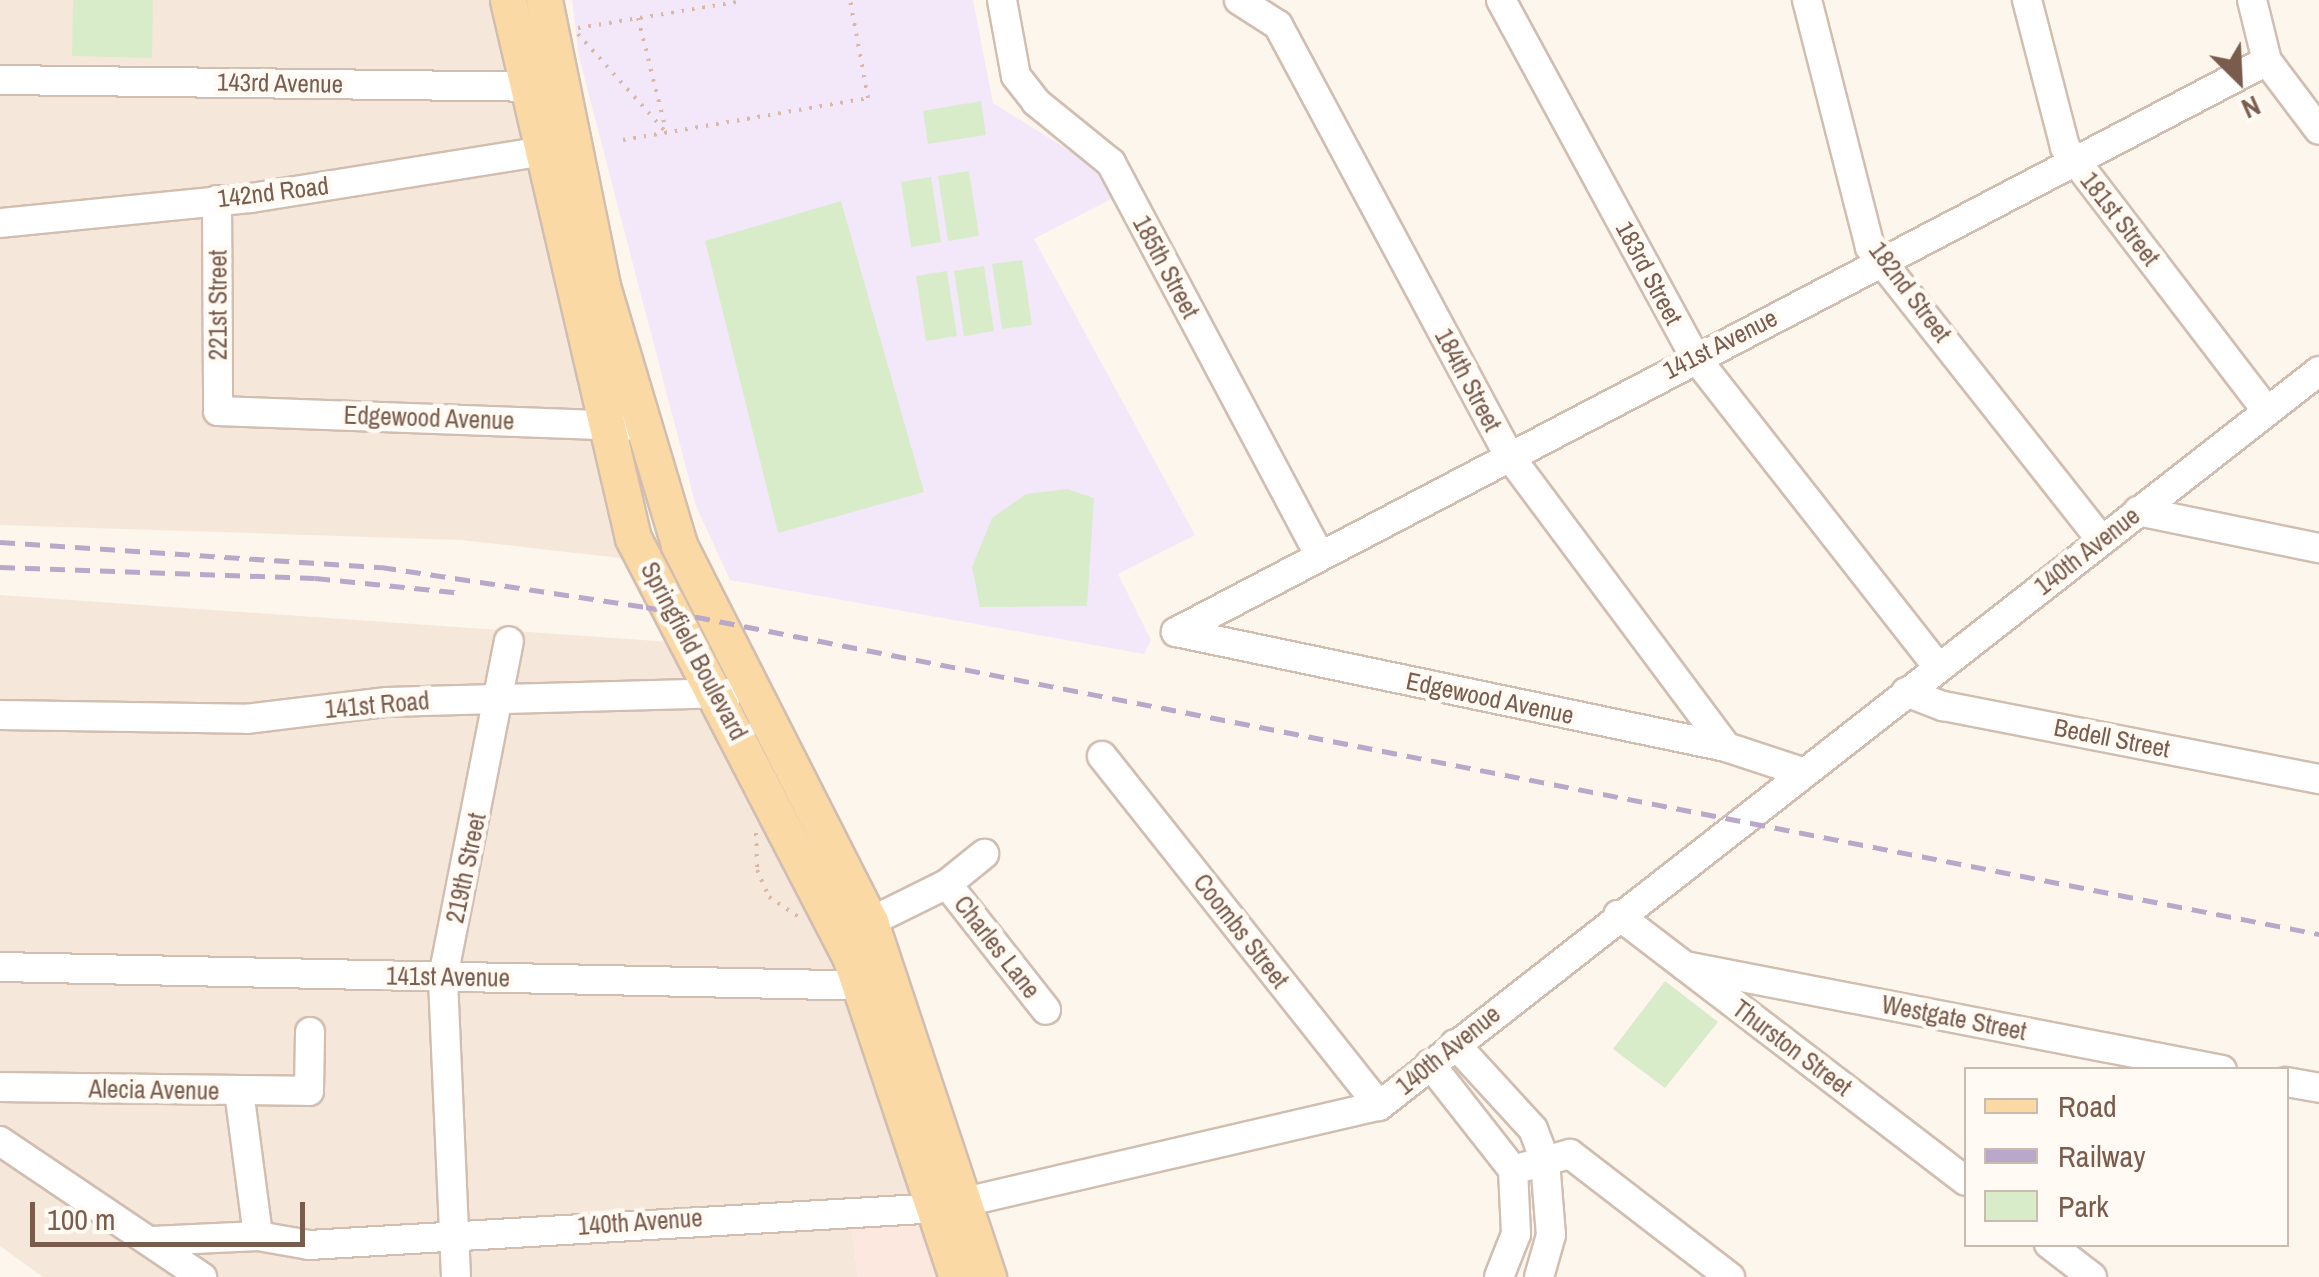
<!DOCTYPE html>
<html>
<head>
<meta charset="utf-8">
<style>
  body { margin:0 }
  #map { position:relative; width:2319px; height:1277px; overflow:hidden; background:#fdf6ec; font-family:"Archivo Narrow",sans-serif }
  div>[style] { position:absolute }
  [style*='--x'] { left:calc(var(--x)*1px); top:calc(var(--y)*1px); width:calc(var(--w)*1px); rotate:calc(var(--a)*1deg) }
  .residential>* { inset:0; background:#f5e8da }
  .commercial>* { inset:0; background:#fde8e0 }
  .education>* { inset:0; background:#f3e8fa }
  .green>* { inset:0; background:#d8ecc9 }
  .path>* { height:4px; margin-top:-2px; transform-origin:0; background:repeating-linear-gradient(90deg,#d9b8a5 0 2.5px,transparent 0 10.5px) }
  .roads { filter:drop-shadow(2px 0 #d1beb0) drop-shadow(-2px 0 #d1beb0) drop-shadow(0 2px #d1beb0) drop-shadow(0 -2px #d1beb0) }
  .minor>* { height:28px; margin:-14px; padding:0 14px; transform-origin:14px; border-radius:14px; background:#fff }
  .major>* { height:35px; margin:-17.5px; padding:0 17.5px; transform-origin:17.5px; border-radius:17.5px; background:#fbd9a5 }
  .rail>* { height:5px; margin-top:-2.5px; transform-origin:0; background:repeating-linear-gradient(90deg,#b9a8c9 0 15px,transparent 0 25px) }
  span { translate:-50% -50%; white-space:nowrap; text-align:center; line-height:1.15; -webkit-text-stroke:9px #fffaf3; paint-order:stroke }
  .street-label { font-size:25px; color:#7a5c4d }
  .legend { position:absolute; left:1964px; top:1067px; width:325px; height:180px; box-sizing:border-box; background:#fffaf3; border:2px solid #cabbb1; margin:0; padding:12px 18px; list-style:none; font-size:30px; color:#7a5c4d }
  .legend li { display:flex; align-items:center; gap:20px; height:50px }
  .legend b { width:50px; border:2px solid #cabbb1 }
  .north { position:absolute; left:2189px; top:30px; width:100px; height:100px; -webkit-text-stroke:8px #fffaf3; paint-order:stroke; rotate:156deg; font-size:28px; font-weight:700; line-height:40px; text-align:center; color:#7a5c4d }
  .north::after { content:''; display:block; margin:auto; width:35px; height:45px; background:#7a5c4d; clip-path:polygon(50% 0,100% 100%,50% 72%,0 100%) }
  .scale { position:absolute; left:30px; top:1202px; width:275px; height:45px; box-sizing:border-box; border:5px solid #7a5c4d; border-top:0; padding-left:12px; font-size:30px; line-height:35px; white-space:nowrap; color:#7a5c4d; -webkit-text-stroke:8px #fffaf3; paint-order:stroke }
</style>
</head>
<body>
<div id="map">
  <div class="residential">
    <div style="clip-path:polygon(0 0,501px 0,637px 560px,461px 540px,0 525px)"></div>
    <div style="clip-path:polygon(0 595px,685px 643px,817px 904px,923px 1193px,849px 1203px,858px 1277px,43px 1277px,0 1246px)"></div>
  </div>
  <div class="commercial">
    <div style="clip-path:polygon(923px 1193px,950px 1277px,858px 1277px,849px 1203px)"></div>
  </div>
  <div class="education">
    <div style="clip-path:polygon(572px 0,973px 0,993px 103px,1094px 166px,1115px 197px,1034px 239px,1195px 535px,1118px 574px,1151px 640px,1144px 654px,730px 580px,696px 506px,579px 57px)"></div>
  </div>
  <div class="green">
    <div style="clip-path:polygon(73px 0,153px 0,152px 58px,72px 56px)"></div>
    <div style="clip-path:polygon(981px 101px,986px 135px,928px 144px,923px 111px)"></div>
    <div style="clip-path:polygon(969px 171px,979px 236px,948px 241px,938px 176px)"></div>
    <div style="clip-path:polygon(931px 177px,941px 242px,911px 247px,901px 182px)"></div>
    <div style="clip-path:polygon(841px 201px,924px 492px,778px 533px,705px 241px)"></div>
    <div style="clip-path:polygon(1022px 260px,1032px 325px,1002px 329px,992px 264px)"></div>
    <div style="clip-path:polygon(984px 266px,994px 331px,964px 336px,954px 271px)"></div>
    <div style="clip-path:polygon(947px 271px,957px 336px,926px 341px,916px 276px)"></div>
    <div style="clip-path:polygon(1067px 489px,1094px 498px,1087px 606px,980px 607px,972px 567px,992px 518px,1026px 494px)"></div>
    <div style="clip-path:polygon(1665px 981px,1718px 1022px,1665px 1088px,1613px 1049px)"></div>
  </div>
  <div class="path">
    <div style="--x:638;--y:18;--w:115;--a:76"></div>
    <div style="--x:578;--y:28;--w:160;--a:-9.3"></div>
    <div style="--x:578;--y:34;--w:130;--a:48.1"></div>
    <div style="--x:623;--y:140;--w:249;--a:-9.7"></div>
    <div style="--x:868;--y:98;--w:100;--a:-100.4"></div>
    <div style="--x:756;--y:833;--w:37;--a:88"></div>
    <div style="--x:757;--y:870;--w:30;--a:66"></div>
    <div style="--x:769;--y:897;--w:37;--a:34"></div>
  </div>
  <div class="roads">
    <div class="minor">
      <div style="--x:1002;--y:0;--w:77;--a:79.6"></div>
      <div style="--x:1016;--y:76;--w:33;--a:52"></div>
      <div style="--x:1036;--y:102;--w:97;--a:39.1"></div>
      <div style="--x:1111;--y:163;--w:443;--a:62"></div>
      <div style="--x:1239;--y:0;--w:46;--a:32.7"></div>
      <div style="--x:1278;--y:25;--w:487;--a:61.8"></div>
      <div style="--x:1508;--y:454;--w:365;--a:53.3"></div>
      <div style="--x:1501;--y:0;--w:406;--a:61.5"></div>
      <div style="--x:1695;--y:357;--w:394;--a:51.9"></div>
      <div style="--x:1807;--y:0;--w:255;--a:75.7"></div>
      <div style="--x:1870;--y:247;--w:373;--a:51.7"></div>
      <div style="--x:2027;--y:0;--w:152;--a:75.5"></div>
      <div style="--x:2065;--y:147;--w:332;--a:52.6"></div>
      <div style="--x:2252;--y:0;--w:63;--a:76.2"></div>
      <div style="--x:2267;--y:61;--w:86;--a:53"></div>
      <div style="--x:0;--y:80;--w:548;--a:0.73"></div>
      <div style="--x:217;--y:200;--w:211;--a:89.7"></div>
      <div style="--x:218;--y:411;--w:408;--a:2.1"></div>
      <div style="--x:0;--y:223;--w:252;--a:-5.7"></div>
      <div style="--x:251;--y:198;--w:298;--a:-9.1"></div>
      <div style="--x:2138;--y:511;--w:185;--a:11.6"></div>
      <div style="--x:1176;--y:632;--w:1231;--a:-27.63"></div>
      <div style="--x:1176;--y:632;--w:562;--a:11.81"></div>
      <div style="--x:1726;--y:747;--w:80;--a:18.2"></div>
      <div style="--x:1906;--y:692;--w:40;--a:21"></div>
      <div style="--x:1943;--y:706;--w:383;--a:11"></div>
      <div style="--x:0;--y:715;--w:246;--a:0.9"></div>
      <div style="--x:246;--y:719;--w:142;--a:-6.9"></div>
      <div style="--x:387;--y:702;--w:342;--a:-1.5"></div>
      <div style="--x:1102;--y:756;--w:446;--a:51.6"></div>
      <div style="--x:947;--y:884;--w:160;--a:51.8"></div>
      <div style="--x:1618;--y:915;--w:438;--a:37.4"></div>
      <div style="--x:870;--y:922;--w:86;--a:-26.3"></div>
      <div style="--x:947;--y:884;--w:48;--a:-39"></div>
      <div style="--x:1685;--y:966;--w:547;--a:10.96"></div>
      <div style="--x:0;--y:967;--w:875;--a:1.24"></div>
      <div style="--x:1455;--y:1044;--w:115;--a:47.5"></div>
      <div style="--x:1533;--y:1129;--w:34;--a:69"></div>
      <div style="--x:1545;--y:1161;--w:74;--a:85.4"></div>
      <div style="--x:1551;--y:1235;--w:44;--a:105.9"></div>
      <div style="--x:1430;--y:1064;--w:135;--a:51.9"></div>
      <div style="--x:1513;--y:1170;--w:64;--a:87.3"></div>
      <div style="--x:1516;--y:1234;--w:46;--a:111.6"></div>
      <div style="--x:2286;--y:1082;--w:34;--a:10"></div>
      <div style="--x:0;--y:1087;--w:309;--a:0.7"></div>
      <div style="--x:309;--y:1091;--w:59;--a:-89"></div>
      <div style="--x:239;--y:1091;--w:146;--a:82.5"></div>
      <div style="--x:0;--y:1141;--w:244;--a:34"></div>
      <div style="--x:1513;--y:1170;--w:59;--a:-15.7"></div>
      <div style="--x:1570;--y:1154;--w:202;--a:37.6"></div>
      <div style="--x:152;--y:1241;--w:106;--a:-2.7"></div>
      <div style="--x:258;--y:1236;--w:52;--a:10"></div>
      <div style="--x:309;--y:1245;--w:631;--a:-3.36"></div>
      <div style="--x:939;--y:1208;--w:452;--a:-13.1"></div>
      <div style="--x:1379;--y:1106;--w:1193;--a:-38.02"></div>
      <div style="--x:2049;--y:1244;--w:54;--a:37.5"></div>
      <div style="--x:456;--y:1277;--w:300;--a:-92.5"></div>
      <div style="--x:443;--y:977;--w:342;--a:-78.9"></div>
    </div>
    <div class="major">
      <div style="--x:508;--y:0;--w:552;--a:76.92"></div>
      <div style="--x:633;--y:538;--w:471;--a:62.6"></div>
      <div style="--x:850;--y:956;--w:338;--a:71.6"></div>
      <div style="--x:544;--y:0;--w:292;--a:78.5"></div>
      <div style="--x:602;--y:286;--w:270;--a:73.4"></div>
      <div style="--x:679;--y:545;--w:423;--a:63.1"></div>
      <div style="--x:870;--y:922;--w:374;--a:71.6"></div>
    </div>
  </div>
  <div class="rail">
    <div style="--x:0;--y:542;--w:382;--a:3.8"></div>
    <div style="--x:381;--y:567;--w:268;--a:8.6"></div>
    <div style="--x:646;--y:607;--w:1705;--a:11.06"></div>
    <div style="--x:0;--y:567;--w:315;--a:2"></div>
    <div style="--x:315;--y:578;--w:149;--a:5.8"></div>
  </div>
  <div class="street-label">
    <span style="left:280px;top:83px;rotate:1deg">143rd Avenue</span>
    <span style="left:273px;top:192px;rotate:-7deg">142nd Road</span>
    <span style="left:2120px;top:219px;rotate:52deg">181st Street</span>
    <span style="left:1166px;top:267px;rotate:62deg">185th Street</span>
    <span style="left:1649px;top:273px;rotate:62deg">183rd Street</span>
    <span style="left:1910px;top:292px;rotate:53deg">182nd Street</span>
    <span style="left:218px;top:305px;rotate:-90deg">221st Street</span>
    <span style="left:1720px;top:344px;rotate:-27deg">141st Avenue</span>
    <span style="left:1468px;top:380px;rotate:62deg">184th Street</span>
    <span style="left:429px;top:418px;rotate:2deg">Edgewood Avenue</span>
    <span style="left:2087px;top:551px;rotate:-38deg">140th Avenue</span>
    <span style="left:694px;top:651px;rotate:62deg">Springfield Boulevard</span>
    <span style="left:1490px;top:698px;rotate:12deg">Edgewood Avenue</span>
    <span style="left:377px;top:705px;rotate:-5deg">141st Road</span>
    <span style="left:2112px;top:738px;rotate:11deg">Bedell Street</span>
    <span style="left:466px;top:868px;rotate:-78deg">219th Street</span>
    <span style="left:1241px;top:931px;rotate:52deg">Coombs Street</span>
    <span style="left:997px;top:947px;rotate:52deg">Charles Lane</span>
    <span style="left:448px;top:977px;rotate:1deg">141st Avenue</span>
    <span style="left:1954px;top:1018px;rotate:11deg">Westgate Street</span>
    <span style="left:1792px;top:1048px;rotate:37deg">Thurston Street</span>
    <span style="left:1448px;top:1050px;rotate:-39deg">140th Avenue</span>
    <span style="left:154px;top:1090px;rotate:1deg">Alecia Avenue</span>
    <span style="left:640px;top:1222px;rotate:-4deg">140th Avenue</span>
  </div>
  <ul class="legend">
  <li><b style="height:12px;background:#fbd9a5"></b>Road</li>
  <li><b style="height:12px;background:#b9a8c9"></b>Railway</li>
  <li><b style="height:28px;background:#d8ecc9"></b>Park</li>
  </ul>
  <div class="north">N</div>
  <div class="scale">100 m</div>
</div>
</body>
</html>
